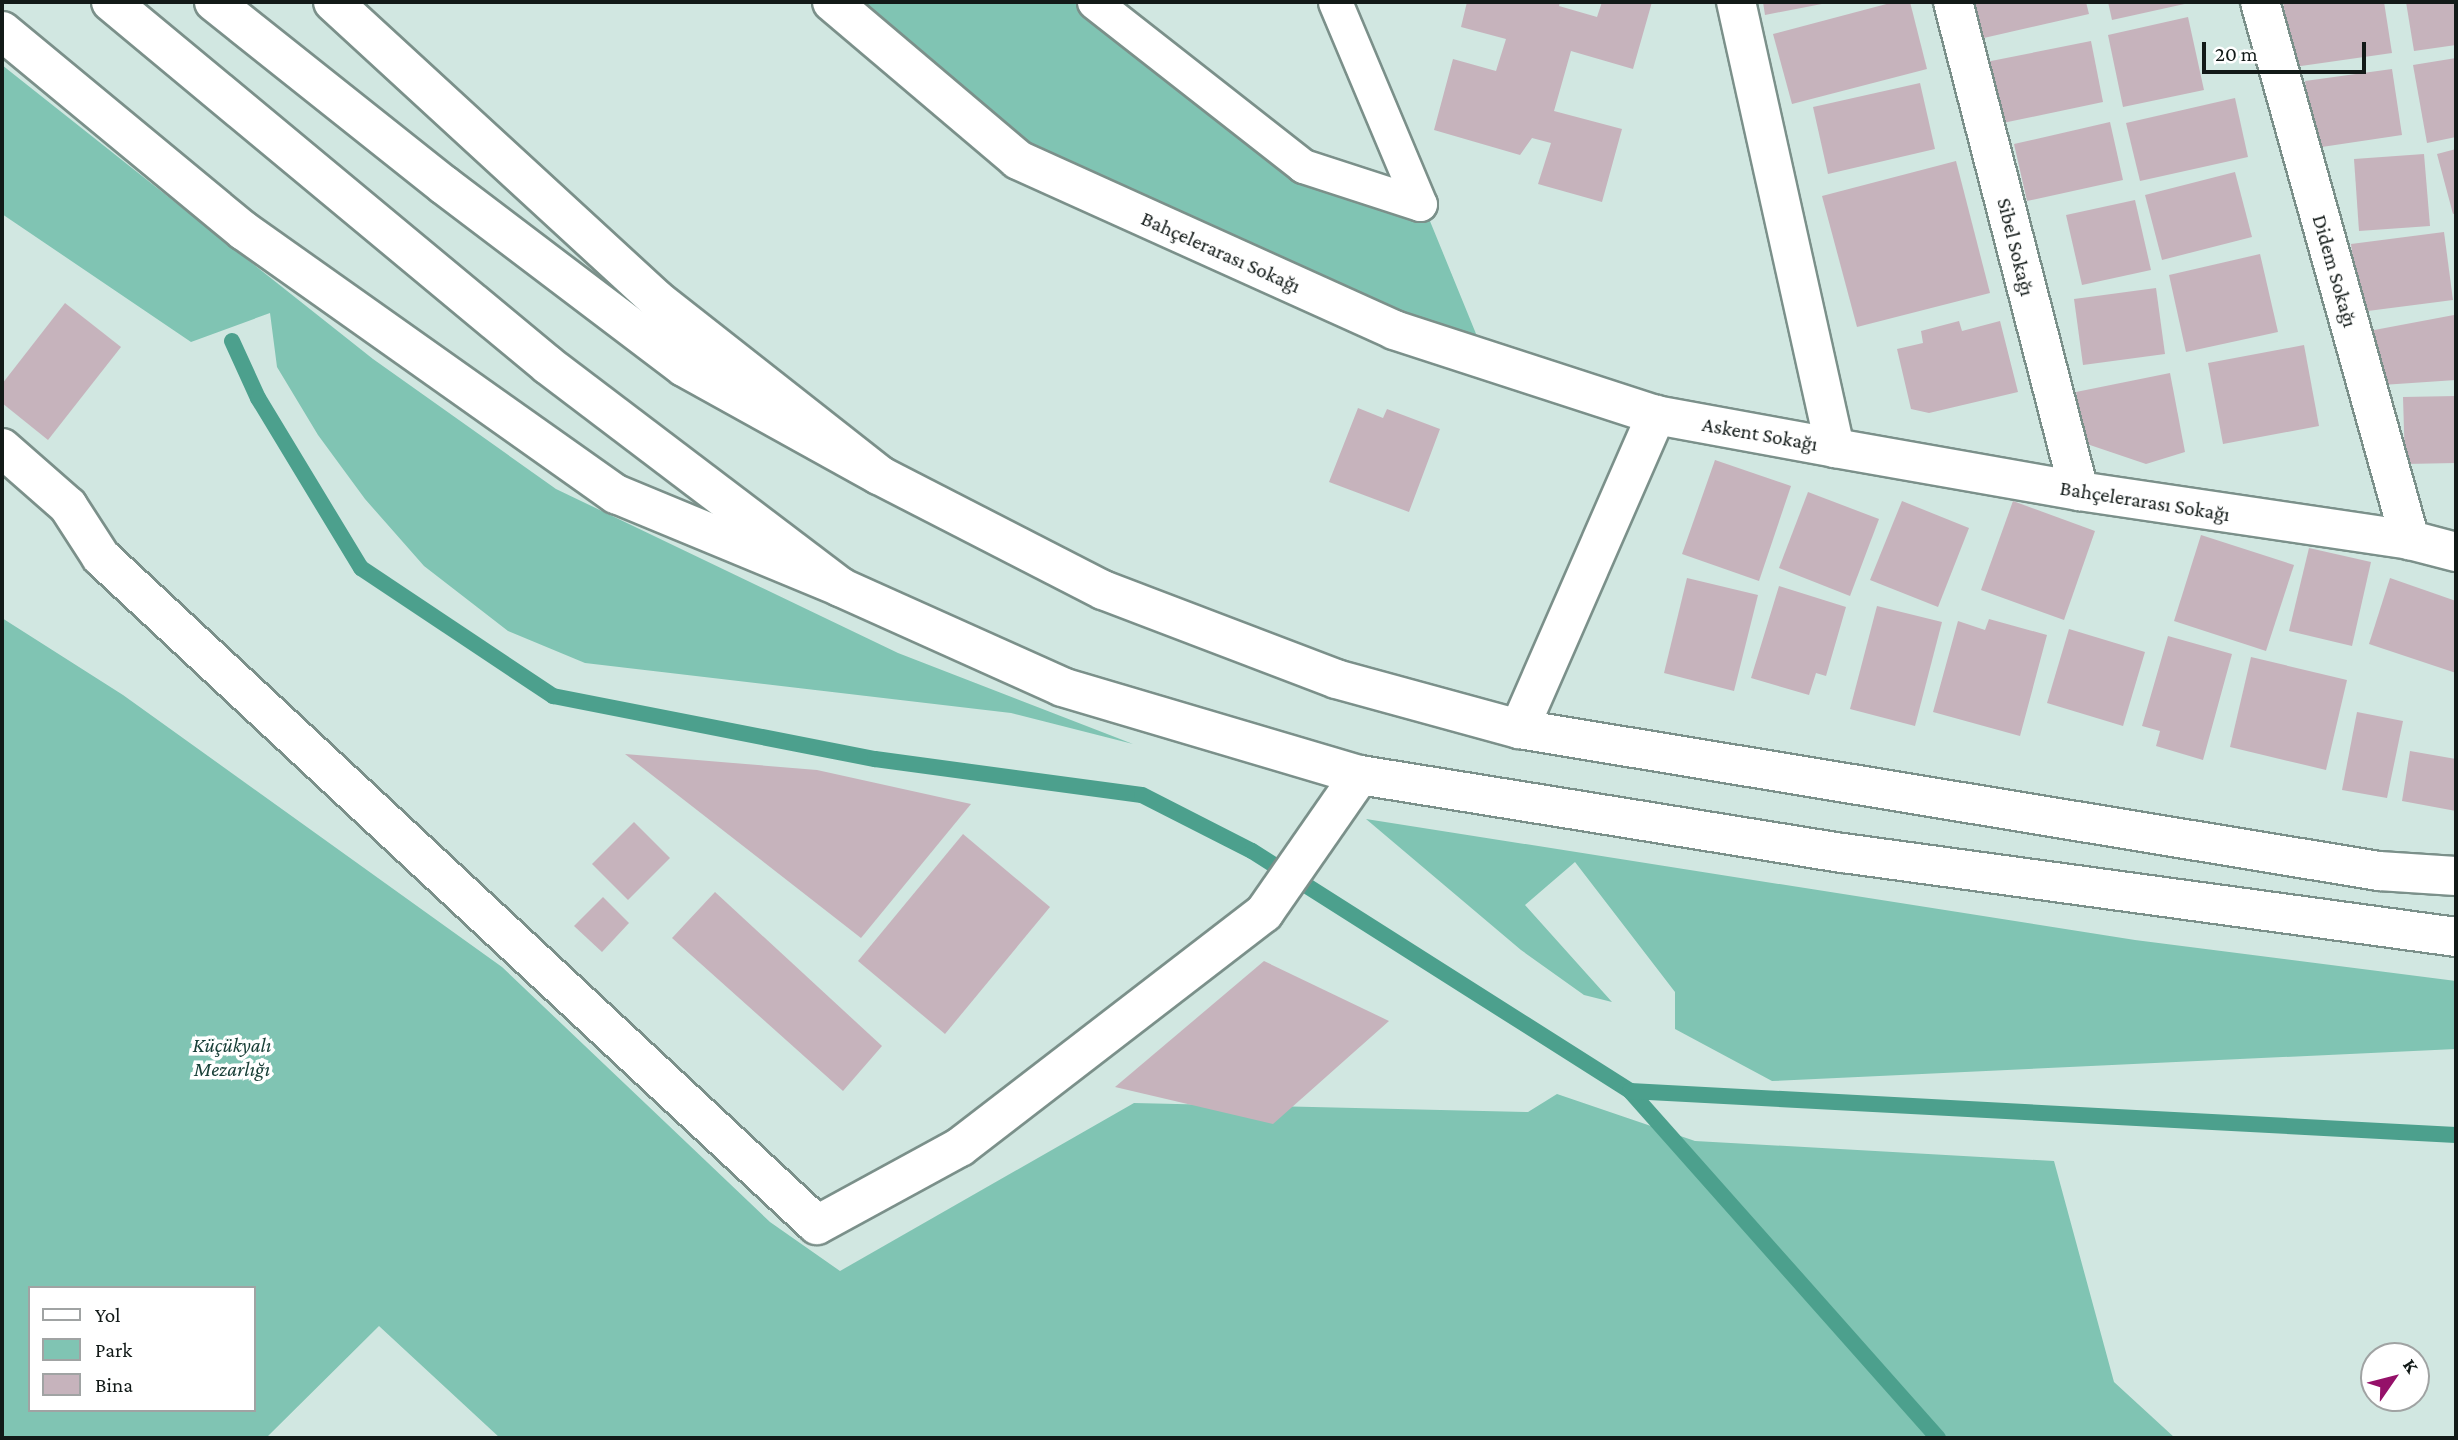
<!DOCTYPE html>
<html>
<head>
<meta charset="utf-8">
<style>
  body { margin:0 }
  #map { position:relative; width:2458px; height:1440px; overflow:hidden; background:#d1e7e1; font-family:"Crimson Pro",serif }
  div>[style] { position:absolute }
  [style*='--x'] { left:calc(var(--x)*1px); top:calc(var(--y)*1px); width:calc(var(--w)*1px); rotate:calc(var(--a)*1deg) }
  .green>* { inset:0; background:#80c4b3 }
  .stream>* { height:16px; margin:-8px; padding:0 8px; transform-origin:8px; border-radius:8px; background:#4ca08d }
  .building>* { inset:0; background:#c6b3bc }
  .roads { filter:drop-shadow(2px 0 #7b908a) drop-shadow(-2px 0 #7b908a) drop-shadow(0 2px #7b908a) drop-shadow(0 -2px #7b908a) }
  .lane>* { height:33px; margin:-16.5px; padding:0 16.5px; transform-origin:16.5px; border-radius:16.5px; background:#fff }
  .street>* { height:38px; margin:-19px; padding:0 19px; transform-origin:19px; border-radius:19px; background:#fff }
  .secondary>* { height:38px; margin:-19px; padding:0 19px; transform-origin:19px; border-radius:19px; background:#fff }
  .highway>* { height:38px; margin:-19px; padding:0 19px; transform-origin:19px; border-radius:19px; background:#fff }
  span { translate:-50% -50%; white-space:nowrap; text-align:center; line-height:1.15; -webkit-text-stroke:7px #fff; paint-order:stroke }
  .street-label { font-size:21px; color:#121a18 }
  .park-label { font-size:21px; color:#173e36; font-style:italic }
  .frame { position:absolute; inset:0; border:4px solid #121a18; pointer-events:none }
  .legend { position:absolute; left:28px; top:1286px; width:228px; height:126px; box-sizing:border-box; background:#fff; border:2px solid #a0a3a3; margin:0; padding:9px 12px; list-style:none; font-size:21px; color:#121a18 }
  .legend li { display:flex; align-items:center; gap:14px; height:35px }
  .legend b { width:35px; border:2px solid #a0a3a3 }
  .north { position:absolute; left:2360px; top:1342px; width:70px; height:70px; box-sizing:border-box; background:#fff; border:2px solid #a0a3a3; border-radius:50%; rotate:55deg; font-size:19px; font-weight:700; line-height:28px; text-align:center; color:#121a18 }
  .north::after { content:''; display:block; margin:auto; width:24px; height:32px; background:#951169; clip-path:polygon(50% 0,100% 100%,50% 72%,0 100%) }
  .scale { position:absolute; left:2202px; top:42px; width:164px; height:32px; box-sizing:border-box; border:4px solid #121a18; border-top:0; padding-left:9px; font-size:21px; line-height:24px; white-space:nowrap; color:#121a18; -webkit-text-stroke:5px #fff; paint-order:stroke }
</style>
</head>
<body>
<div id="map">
  <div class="green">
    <div style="clip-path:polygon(861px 2px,1094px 2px,1303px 166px,1423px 204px,1490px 368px,1018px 160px)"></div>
    <div style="clip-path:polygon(2px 65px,373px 359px,556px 489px,898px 653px,1133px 744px,1011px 713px,585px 663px,508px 631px,424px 566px,365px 499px,318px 435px,277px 367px,270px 313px,191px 342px,2px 214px)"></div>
    <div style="clip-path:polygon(evenodd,2px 618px,123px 695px,502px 967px,770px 1222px,840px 1271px,1134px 1103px,1528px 1112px,1557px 1094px,1695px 1141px,2054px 1161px,2114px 1382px,2175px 1438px,500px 1438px,379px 1326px,266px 1438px,2px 1438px,2px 618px,30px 1288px,254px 1288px,254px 1410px,30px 1410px,30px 1288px)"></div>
    <div style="clip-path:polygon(1366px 819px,2135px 940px,2456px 981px,2456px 1049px,1772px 1081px,1675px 1029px,1675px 992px,1575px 862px,1525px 905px,1612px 1002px,1584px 995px,1521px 950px)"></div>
  </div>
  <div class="stream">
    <div style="--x:232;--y:341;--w:63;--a:65.5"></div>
    <div style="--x:258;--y:398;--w:199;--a:58.8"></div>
    <div style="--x:361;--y:568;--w:231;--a:33.7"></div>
    <div style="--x:553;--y:696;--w:328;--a:11.1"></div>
    <div style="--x:875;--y:759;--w:269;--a:7.7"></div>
    <div style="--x:1142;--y:795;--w:123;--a:27"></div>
    <div style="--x:1252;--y:851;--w:448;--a:32.4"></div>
    <div style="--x:1630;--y:1091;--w:464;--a:48.4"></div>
    <div style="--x:1630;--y:1091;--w:827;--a:3.05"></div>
  </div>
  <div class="building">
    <div style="clip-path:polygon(1467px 2px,1560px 2px,1559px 6px,1597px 17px,1602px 2px,1652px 2px,1633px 69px,1571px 51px,1554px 111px,1622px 129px,1602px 202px,1538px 184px,1551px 143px,1532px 138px,1520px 155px,1434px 130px,1453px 59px,1496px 71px,1506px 39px,1461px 27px)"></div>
    <div style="clip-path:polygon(1763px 2px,1827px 2px,1827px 3px,1765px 15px)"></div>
    <div style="clip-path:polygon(1894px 2px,1910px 2px,1927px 69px,1792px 104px,1773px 34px)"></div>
    <div style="clip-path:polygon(1966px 2px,2086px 2px,2089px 14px,1975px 40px)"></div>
    <div style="clip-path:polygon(2108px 2px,2189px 2px,2189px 3px,2112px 20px)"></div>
    <div style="clip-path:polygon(2283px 2px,2384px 2px,2392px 53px,2294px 67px)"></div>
    <div style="clip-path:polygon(2406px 2px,2456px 2px,2456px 45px,2414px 51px)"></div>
    <div style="clip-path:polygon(2188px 17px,2204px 90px,2123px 107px,2108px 35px)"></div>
    <div style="clip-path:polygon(2091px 41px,2103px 102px,1998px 124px,1986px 62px)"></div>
    <div style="clip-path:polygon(2456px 58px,2456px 137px,2427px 143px,2413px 65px)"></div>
    <div style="clip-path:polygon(2392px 69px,2402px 135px,2315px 148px,2305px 81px)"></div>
    <div style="clip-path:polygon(1920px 83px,1935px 149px,1828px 174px,1813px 107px)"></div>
    <div style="clip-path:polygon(2235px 98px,2248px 157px,2140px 181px,2126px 123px)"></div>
    <div style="clip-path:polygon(2110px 122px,2123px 180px,2027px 201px,2014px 144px)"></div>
    <div style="clip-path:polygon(2456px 149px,2456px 213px,2453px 214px,2437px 154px)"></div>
    <div style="clip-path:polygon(2424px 154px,2430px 226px,2359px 231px,2354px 159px)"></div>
    <div style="clip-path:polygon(1956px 161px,1990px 293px,1857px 327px,1822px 196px)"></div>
    <div style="clip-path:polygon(2235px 172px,2252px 237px,2162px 260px,2145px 195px)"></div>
    <div style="clip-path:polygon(2135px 200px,2151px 270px,2082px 285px,2066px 215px)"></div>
    <div style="clip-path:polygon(2444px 232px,2453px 300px,2360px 312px,2351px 244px)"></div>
    <div style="clip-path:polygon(2260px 254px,2278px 332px,2186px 352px,2169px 275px)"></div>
    <div style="clip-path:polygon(2156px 288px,2165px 354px,2083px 365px,2074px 299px)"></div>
    <div style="clip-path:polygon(65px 303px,121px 347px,48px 440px,2px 403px,2px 384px)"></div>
    <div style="clip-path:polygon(2454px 315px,2456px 380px,2382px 385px,2369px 331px)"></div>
    <div style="clip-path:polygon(1959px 321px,1962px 331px,2000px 321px,2018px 392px,1929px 413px,1911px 409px,1897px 349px,1923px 343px,1921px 331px)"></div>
    <div style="clip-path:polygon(2304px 345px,2319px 426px,2223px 444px,2208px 363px)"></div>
    <div style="clip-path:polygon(2170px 373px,2185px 452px,2146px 464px,2084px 443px,2076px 392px)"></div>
    <div style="clip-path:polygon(2456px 396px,2456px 463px,2405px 464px,2403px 397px)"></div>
    <div style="clip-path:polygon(1358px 408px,1383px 418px,1387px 409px,1440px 429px,1409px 512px,1329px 482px)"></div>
    <div style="clip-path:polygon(1715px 460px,1791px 486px,1759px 581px,1682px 554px)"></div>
    <div style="clip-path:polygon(1808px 492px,1879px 519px,1850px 596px,1779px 568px)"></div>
    <div style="clip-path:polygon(1902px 501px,1969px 528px,1938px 607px,1870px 580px)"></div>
    <div style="clip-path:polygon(2013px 501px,2095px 531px,2064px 620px,1981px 590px)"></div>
    <div style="clip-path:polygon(2201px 535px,2294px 565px,2266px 651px,2174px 621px)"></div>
    <div style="clip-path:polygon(2309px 548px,2371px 562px,2352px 646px,2289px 631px)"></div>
    <div style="clip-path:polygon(1687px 578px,1758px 595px,1734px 691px,1664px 673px)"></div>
    <div style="clip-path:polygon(2390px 578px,2456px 601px,2456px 673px,2369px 644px)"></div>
    <div style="clip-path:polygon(1779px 586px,1846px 607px,1826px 676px,1816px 673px,1809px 695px,1751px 678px)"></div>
    <div style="clip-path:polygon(1877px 606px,1942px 622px,1915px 726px,1850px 709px)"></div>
    <div style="clip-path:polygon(1989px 619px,2047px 635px,2020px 736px,1933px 712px,1958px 621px,1985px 630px)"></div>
    <div style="clip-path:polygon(2069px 629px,2145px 652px,2123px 726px,2047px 703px)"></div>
    <div style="clip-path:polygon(2168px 636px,2232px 654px,2203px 760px,2156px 746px,2160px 731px,2142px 726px)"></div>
    <div style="clip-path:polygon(2251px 657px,2347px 680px,2326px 770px,2230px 747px)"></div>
    <div style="clip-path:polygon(2357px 712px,2403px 721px,2387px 798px,2342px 790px)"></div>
    <div style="clip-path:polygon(2410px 751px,2456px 759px,2456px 811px,2402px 801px)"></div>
    <div style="clip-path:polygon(625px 754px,817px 770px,971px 804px,861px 938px)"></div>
    <div style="clip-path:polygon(634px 822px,670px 858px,628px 900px,592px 864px)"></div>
    <div style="clip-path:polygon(963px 834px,1050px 907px,945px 1034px,858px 961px)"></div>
    <div style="clip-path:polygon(715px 892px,882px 1046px,843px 1091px,672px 938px)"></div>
    <div style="clip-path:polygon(603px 897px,629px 923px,602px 952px,574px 926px)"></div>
    <div style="clip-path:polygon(1264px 961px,1389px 1021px,1273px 1124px,1115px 1087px)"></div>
  </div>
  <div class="roads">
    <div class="lane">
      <div style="--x:1094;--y:2;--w:266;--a:38.1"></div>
      <div style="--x:1303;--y:166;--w:123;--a:18"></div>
      <div style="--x:1335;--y:2;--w:219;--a:67.2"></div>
    </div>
    <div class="street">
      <div style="--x:832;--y:2;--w:244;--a:40.3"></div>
      <div style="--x:1018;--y:160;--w:413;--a:24.3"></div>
      <div style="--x:1394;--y:330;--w:275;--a:18"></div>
      <div style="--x:1953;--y:2;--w:505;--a:75.55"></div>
      <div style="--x:2260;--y:2;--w:559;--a:74.42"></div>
      <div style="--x:2;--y:448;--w:88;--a:41.3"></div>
      <div style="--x:68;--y:506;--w:61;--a:57.1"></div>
      <div style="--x:101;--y:557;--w:979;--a:43.01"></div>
      <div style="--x:817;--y:1225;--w:163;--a:-28.6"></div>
      <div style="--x:960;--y:1147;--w:384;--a:-37.6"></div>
      <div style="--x:1264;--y:913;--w:168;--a:-55.2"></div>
      <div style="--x:1835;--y:448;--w:248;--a:10"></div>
      <div style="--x:2079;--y:491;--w:335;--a:8.4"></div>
      <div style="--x:2410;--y:540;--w:48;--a:14.6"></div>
    </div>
    <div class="secondary">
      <div style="--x:111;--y:2;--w:568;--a:39.72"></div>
      <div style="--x:548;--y:365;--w:367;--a:37.2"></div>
      <div style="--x:840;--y:587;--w:243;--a:24.2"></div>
      <div style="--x:1062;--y:687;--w:311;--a:16.5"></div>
      <div style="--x:1360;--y:775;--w:489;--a:9.2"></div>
      <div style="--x:1843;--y:853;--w:619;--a:7.8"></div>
      <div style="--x:214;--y:2;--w:294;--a:38.5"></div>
      <div style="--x:444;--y:185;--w:301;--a:37.2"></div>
      <div style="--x:684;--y:367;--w:223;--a:29"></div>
      <div style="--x:879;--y:475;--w:252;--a:27.2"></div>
      <div style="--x:1103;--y:590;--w:249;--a:20.9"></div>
      <div style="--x:1336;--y:679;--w:190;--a:15.3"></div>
      <div style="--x:1519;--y:729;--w:872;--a:9.38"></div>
      <div style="--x:2379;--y:871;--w:77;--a:3.7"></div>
      <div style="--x:1519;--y:729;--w:343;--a:-66.4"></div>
      <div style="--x:1656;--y:415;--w:182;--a:10.4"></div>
      <div style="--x:1835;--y:448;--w:457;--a:-102.5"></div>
    </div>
    <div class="highway">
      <div style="--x:333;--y:2;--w:440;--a:42.6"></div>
      <div style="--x:657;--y:300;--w:283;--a:38.2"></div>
      <div style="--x:2;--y:31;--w:314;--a:39.6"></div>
      <div style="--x:244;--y:231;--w:456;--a:35.3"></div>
      <div style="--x:616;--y:494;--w:243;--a:22.5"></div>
    </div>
  </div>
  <div class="street-label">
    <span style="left:2016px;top:247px;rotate:76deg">Sibel Sokağı</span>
    <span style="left:1221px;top:252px;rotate:24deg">Bahçelerarası Sokağı</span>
    <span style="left:2335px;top:271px;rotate:74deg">Didem Sokağı</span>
    <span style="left:1760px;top:434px;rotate:10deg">Askent Sokağı</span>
    <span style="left:2145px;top:501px;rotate:9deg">Bahçelerarası Sokağı</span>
  </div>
  <div class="park-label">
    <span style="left:232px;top:1057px">Küçükyalı<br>Mezarlığı</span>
  </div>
  <div class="frame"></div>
  <ul class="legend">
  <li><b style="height:9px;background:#fff"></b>Yol</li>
  <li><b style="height:19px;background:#80c4b3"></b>Park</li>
  <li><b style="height:19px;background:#c6b3bc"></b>Bina</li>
  </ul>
  <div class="north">K</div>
  <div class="scale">20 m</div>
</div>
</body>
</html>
